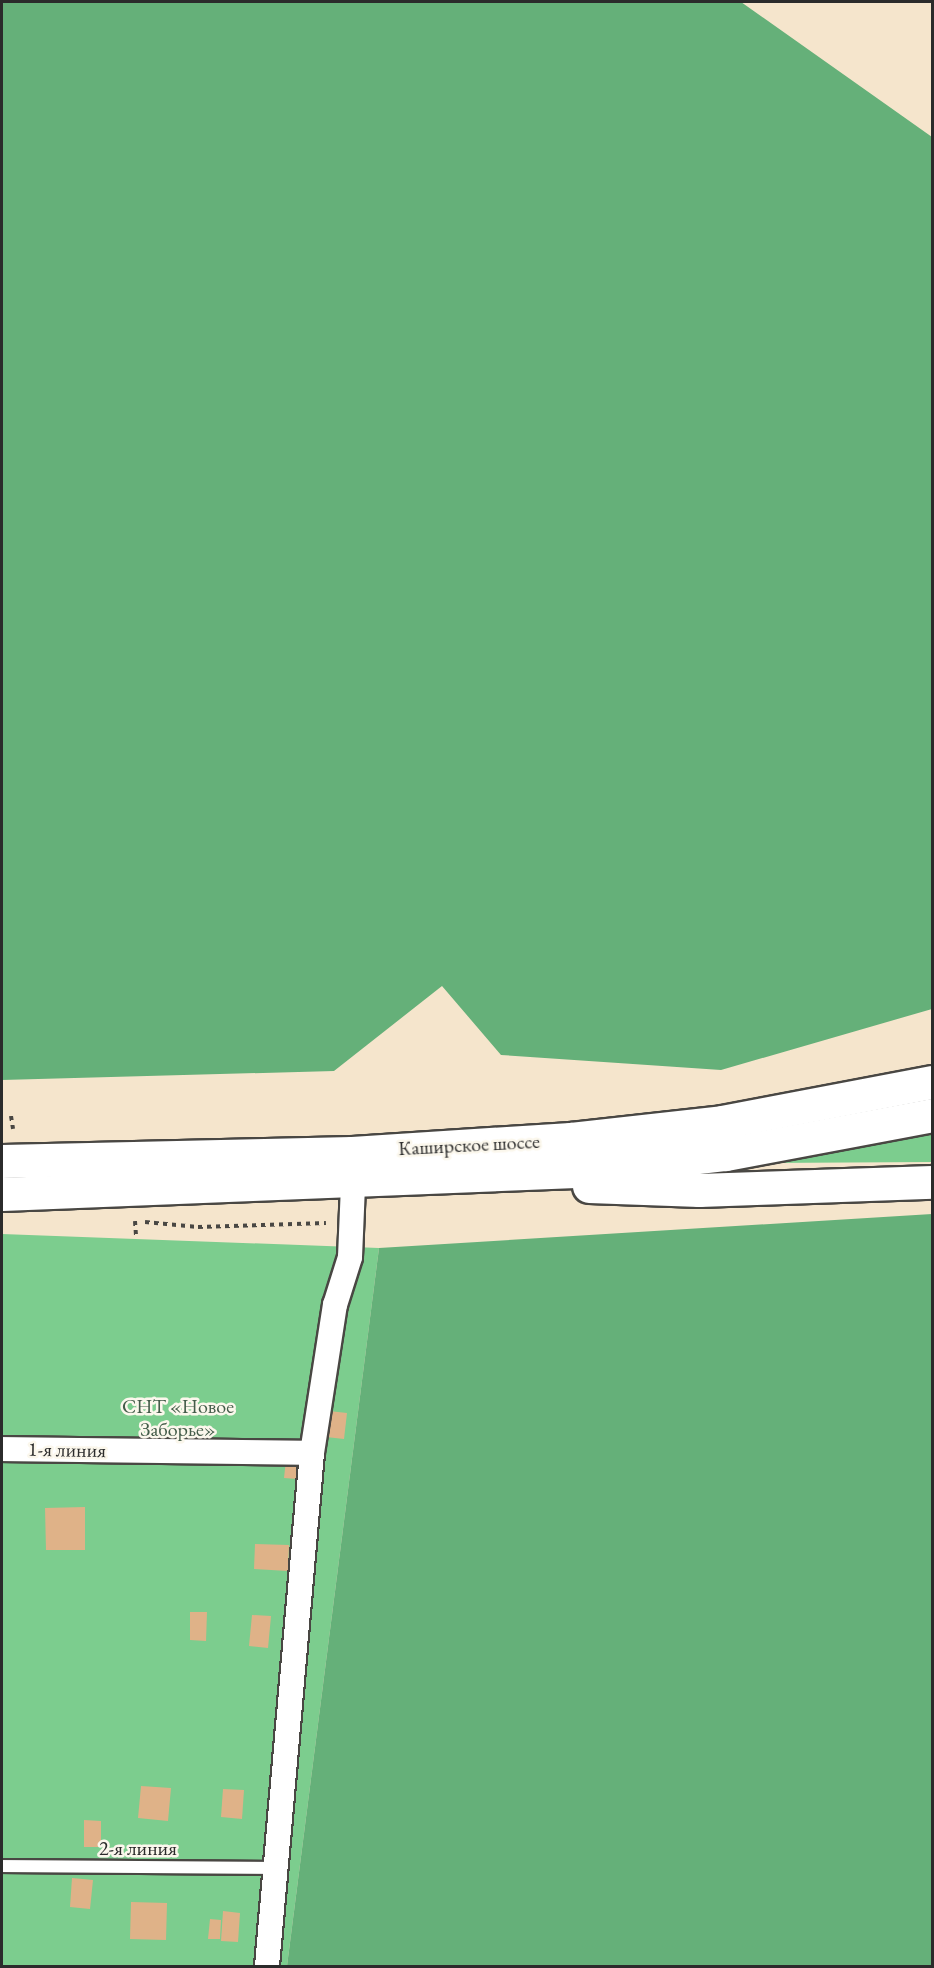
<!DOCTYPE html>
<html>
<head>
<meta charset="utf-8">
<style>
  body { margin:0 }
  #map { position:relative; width:934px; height:1968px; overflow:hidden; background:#f5e5cc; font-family:"EB Garamond",serif }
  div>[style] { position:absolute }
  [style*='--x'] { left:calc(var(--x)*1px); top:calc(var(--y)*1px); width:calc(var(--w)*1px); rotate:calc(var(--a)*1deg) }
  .green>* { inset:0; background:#7ccd8e }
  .forest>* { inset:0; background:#65b079 }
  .building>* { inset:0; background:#dfb288 }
  .path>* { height:4px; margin-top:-2px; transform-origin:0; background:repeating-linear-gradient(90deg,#494743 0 4.5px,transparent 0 9px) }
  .roads { filter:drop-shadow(2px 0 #494743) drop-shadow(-2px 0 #494743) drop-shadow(0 2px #494743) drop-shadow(0 -2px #494743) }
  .service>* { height:12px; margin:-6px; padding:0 6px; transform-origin:6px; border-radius:6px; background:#fff }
  .minor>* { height:24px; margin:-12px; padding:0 12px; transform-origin:12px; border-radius:12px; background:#fff }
  .primary>* { height:33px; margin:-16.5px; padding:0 16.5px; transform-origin:16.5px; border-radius:16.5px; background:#fff }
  span { translate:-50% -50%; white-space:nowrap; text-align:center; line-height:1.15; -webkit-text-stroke:5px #fbf7ec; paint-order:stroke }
  .street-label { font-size:20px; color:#2b2b2b }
  .park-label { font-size:20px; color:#435c49 }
  .frame { position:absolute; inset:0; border:3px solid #2b2b2b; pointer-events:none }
</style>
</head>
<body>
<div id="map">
  <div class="green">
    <div style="clip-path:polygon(932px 1131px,932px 1162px,765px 1163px)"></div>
    <div style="clip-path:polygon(2px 1234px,379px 1248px,287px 1966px,2px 1966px)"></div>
  </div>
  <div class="forest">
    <div style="clip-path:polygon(2px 2px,741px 2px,932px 137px,932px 1009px,721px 1070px,501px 1055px,442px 986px,334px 1071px,2px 1080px)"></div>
    <div style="clip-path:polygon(932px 1214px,932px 1966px,287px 1966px,379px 1248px)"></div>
  </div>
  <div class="building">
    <div style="clip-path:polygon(329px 1411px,347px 1413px,344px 1439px,326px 1437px)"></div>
    <div style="clip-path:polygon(286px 1460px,299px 1462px,297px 1479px,284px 1478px)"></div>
    <div style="clip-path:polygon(85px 1507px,85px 1550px,46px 1550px,45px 1508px)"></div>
    <div style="clip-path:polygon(255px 1544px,289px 1545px,288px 1571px,254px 1569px)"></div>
    <div style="clip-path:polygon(190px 1612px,207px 1612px,206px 1641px,190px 1640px)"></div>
    <div style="clip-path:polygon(252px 1615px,271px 1616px,268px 1648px,249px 1646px)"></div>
    <div style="clip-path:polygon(141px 1786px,171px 1788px,168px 1821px,138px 1818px)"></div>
    <div style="clip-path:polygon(223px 1789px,244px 1790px,242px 1819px,221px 1817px)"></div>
    <div style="clip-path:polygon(84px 1820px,101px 1821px,101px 1847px,84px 1847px)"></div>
    <div style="clip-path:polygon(72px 1878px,93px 1880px,90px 1909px,70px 1907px)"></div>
    <div style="clip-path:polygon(131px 1902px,167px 1903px,166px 1940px,130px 1939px)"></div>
    <div style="clip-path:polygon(223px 1911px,240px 1913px,238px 1942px,221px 1941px)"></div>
    <div style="clip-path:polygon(210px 1919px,221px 1920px,220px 1939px,208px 1939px)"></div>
  </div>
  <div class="path">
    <div style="--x:11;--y:1116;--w:13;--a:81"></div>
    <div style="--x:135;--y:1221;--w:14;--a:86"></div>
    <div style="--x:145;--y:1222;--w:53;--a:5.4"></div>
    <div style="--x:198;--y:1227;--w:128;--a:-1.8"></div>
  </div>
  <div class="roads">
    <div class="service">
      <div style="--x:2;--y:1866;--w:273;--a:0.4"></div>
    </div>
    <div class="minor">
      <div style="--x:2;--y:1449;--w:310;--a:0.7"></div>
      <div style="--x:267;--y:1966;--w:515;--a:-84.99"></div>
      <div style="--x:312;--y:1453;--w:150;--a:-81.2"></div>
      <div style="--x:335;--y:1305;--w:50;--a:-72.6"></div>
      <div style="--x:350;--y:1257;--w:73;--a:-87.6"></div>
    </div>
    <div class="primary">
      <div style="--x:2;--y:1161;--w:350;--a:-1.3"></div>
      <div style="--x:352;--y:1153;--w:219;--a:-3.7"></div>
      <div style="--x:571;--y:1139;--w:152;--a:-6.4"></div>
      <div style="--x:722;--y:1122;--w:214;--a:-10.8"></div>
      <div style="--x:589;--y:1186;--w:110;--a:2.1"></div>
      <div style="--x:699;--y:1190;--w:233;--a:-2"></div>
      <div style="--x:2;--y:1194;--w:574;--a:-2.29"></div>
      <div style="--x:576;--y:1171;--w:151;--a:-6.5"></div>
      <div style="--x:726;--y:1154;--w:210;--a:-10.7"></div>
    </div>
  </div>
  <div class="street-label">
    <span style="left:469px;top:1145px;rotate:-3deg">Каширское шоссе</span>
    <span style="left:67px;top:1450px;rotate:1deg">1-я линия</span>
    <span style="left:138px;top:1848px">2-я линия</span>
  </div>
  <div class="park-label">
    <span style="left:178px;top:1418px">СНТ «Новое<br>Заборье»</span>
  </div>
  <div class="frame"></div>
</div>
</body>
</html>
